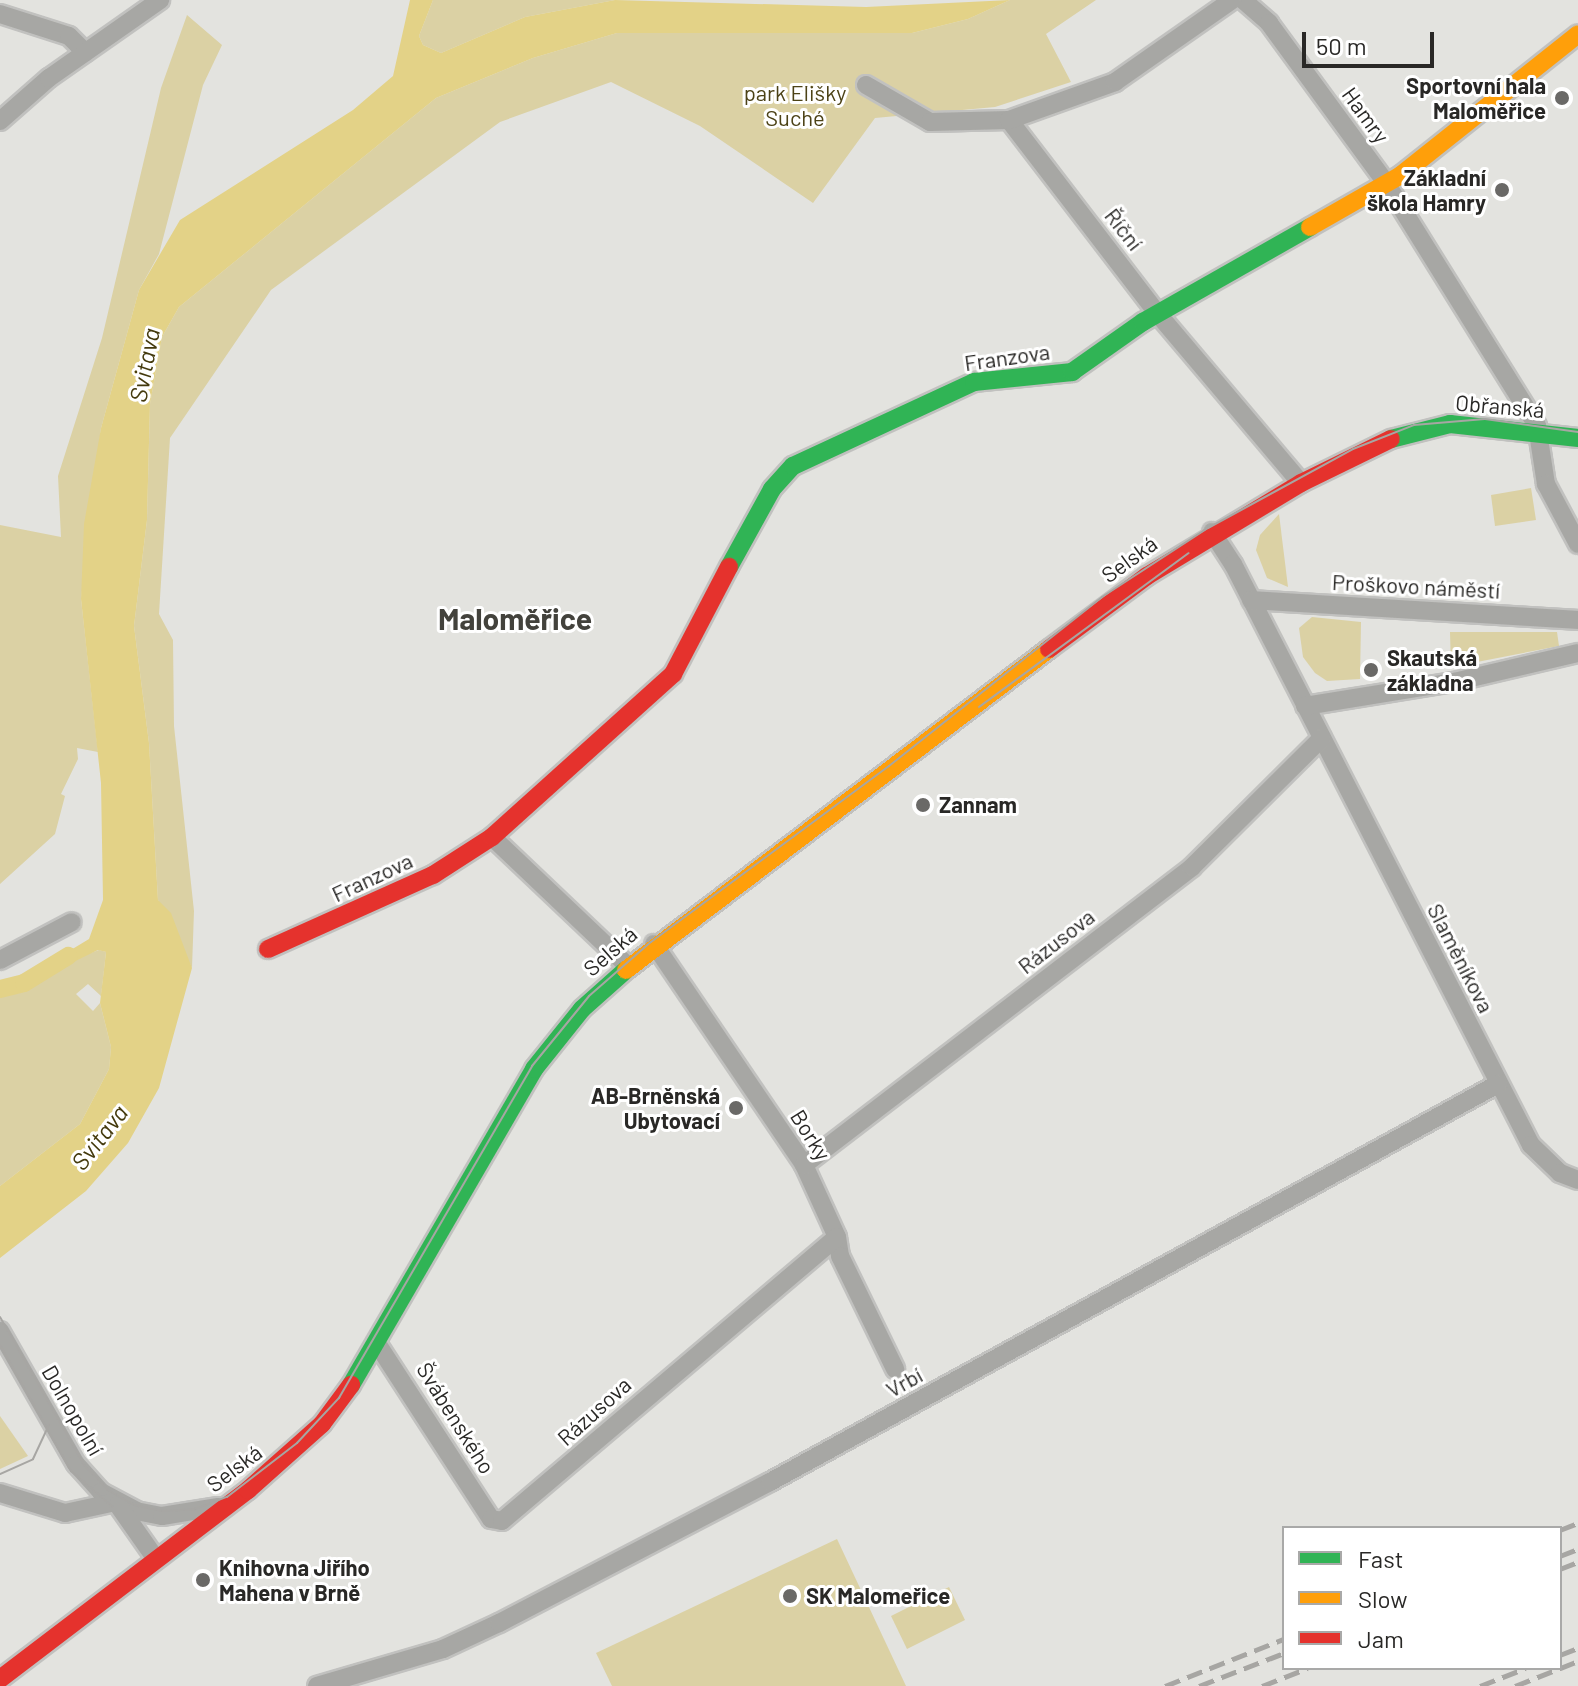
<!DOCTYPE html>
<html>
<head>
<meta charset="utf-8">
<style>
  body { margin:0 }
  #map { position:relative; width:1578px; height:1686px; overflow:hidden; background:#e3e3df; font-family:Barlow,sans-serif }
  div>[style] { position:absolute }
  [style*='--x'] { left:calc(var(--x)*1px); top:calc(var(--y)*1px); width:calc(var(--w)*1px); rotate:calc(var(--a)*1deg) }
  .green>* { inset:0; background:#dbd1a4 }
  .water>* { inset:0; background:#e3d287 }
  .canal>* { height:18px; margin:-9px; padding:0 9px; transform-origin:9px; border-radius:9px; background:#e3d287 }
  .roads { filter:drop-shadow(2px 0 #c1c1bf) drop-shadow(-2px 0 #c1c1bf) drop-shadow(0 2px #c1c1bf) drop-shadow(0 -2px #c1c1bf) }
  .street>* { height:18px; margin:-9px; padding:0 9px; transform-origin:9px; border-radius:9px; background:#a7a7a4 }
  .fast>* { height:18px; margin:-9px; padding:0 9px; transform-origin:9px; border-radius:9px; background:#30b455 }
  .slow>* { height:18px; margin:-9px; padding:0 9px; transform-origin:9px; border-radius:9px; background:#ff9f0a }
  .jam>* { height:18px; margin:-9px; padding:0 9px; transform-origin:9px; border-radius:9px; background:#e5322d }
  .tram>* { height:2px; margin:-1px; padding:0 1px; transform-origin:1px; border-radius:1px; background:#a7a6a3 }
  .rail>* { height:5px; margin-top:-2.5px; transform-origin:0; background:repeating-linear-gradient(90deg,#a7a6a3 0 16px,transparent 0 24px) }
  .dots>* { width:22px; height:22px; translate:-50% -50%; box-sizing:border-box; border:4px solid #fff; border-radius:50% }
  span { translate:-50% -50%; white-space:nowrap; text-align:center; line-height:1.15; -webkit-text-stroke:6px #fff; paint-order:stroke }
  .poi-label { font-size:22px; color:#292826; font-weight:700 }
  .right { translate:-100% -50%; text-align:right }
  .left { translate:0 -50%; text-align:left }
  .park-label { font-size:22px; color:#4c4216 }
  .street-label { font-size:22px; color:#292826 }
  .water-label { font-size:24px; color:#443a0d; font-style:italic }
  .district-label { font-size:30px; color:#43423c; font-weight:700 }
  .legend { position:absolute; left:1282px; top:1526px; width:280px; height:144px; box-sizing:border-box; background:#fff; border:2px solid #a9a9a8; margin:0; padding:10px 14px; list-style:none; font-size:24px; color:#292826 }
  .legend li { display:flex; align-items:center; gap:16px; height:40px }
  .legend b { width:40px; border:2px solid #a9a9a8 }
  .scale { position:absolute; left:1302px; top:32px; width:132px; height:36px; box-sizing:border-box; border:4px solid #292826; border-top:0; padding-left:10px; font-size:24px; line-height:28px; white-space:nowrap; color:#292826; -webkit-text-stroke:6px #fff; paint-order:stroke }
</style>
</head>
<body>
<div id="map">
  <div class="green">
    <div style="clip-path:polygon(433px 0,615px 0,525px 17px,441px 53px,423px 45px,419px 36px)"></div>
    <div style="clip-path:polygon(1010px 0,1096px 0,1046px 34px,1071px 82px,995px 107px,875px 118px,813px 203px,700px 126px,611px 82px,500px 122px,271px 290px,170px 438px,159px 614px,173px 640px,174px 726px,194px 911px,192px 968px,158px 900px,149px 743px,134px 626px,147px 520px,150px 404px,162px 337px,179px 307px,436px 98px,533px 58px,617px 33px,912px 33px,968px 19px)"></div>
    <div style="clip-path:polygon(187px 15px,222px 45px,203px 85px,159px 254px,139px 290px,101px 428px,81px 599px,98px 752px,77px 748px,78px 759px,61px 794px,65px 796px,55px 834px,0 884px,0 525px,61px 537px,58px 476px,102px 338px,161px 88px)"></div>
    <div style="clip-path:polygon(1531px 488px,1536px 520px,1495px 526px,1491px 495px)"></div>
    <div style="clip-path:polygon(1279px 514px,1288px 587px,1267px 578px,1256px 550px,1260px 535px)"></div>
    <div style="clip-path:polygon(1312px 617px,1361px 622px,1360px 679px,1327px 681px,1315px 673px,1303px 657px,1299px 628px)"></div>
    <div style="clip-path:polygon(1450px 632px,1557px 632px,1559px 646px,1451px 667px)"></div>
    <div style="clip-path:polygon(99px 950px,106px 952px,101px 996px,88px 984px,76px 994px,93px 1011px,100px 1003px,111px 1047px,109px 1069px,80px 1124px,0 1186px,0 995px,27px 990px,60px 964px)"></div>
    <div style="clip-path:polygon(0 1416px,28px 1456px,0 1469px)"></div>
    <div style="clip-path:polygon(837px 1539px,906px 1686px,612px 1686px,596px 1653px)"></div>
    <div style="clip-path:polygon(949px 1587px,965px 1620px,907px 1649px,891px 1616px)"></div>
  </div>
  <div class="water">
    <div style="clip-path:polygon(410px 0,433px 0,419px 36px,423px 45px,441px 53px,525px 17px,615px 0,866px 7px,1010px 0,968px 19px,912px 33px,617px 33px,533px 58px,436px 98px,179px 307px,162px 337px,150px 404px,147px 520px,134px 626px,149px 743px,158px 900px,171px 913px,192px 968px,159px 1088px,128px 1143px,86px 1191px,0 1258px,0 1186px,80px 1124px,109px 1069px,111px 1047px,100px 1003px,106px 952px,98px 950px,51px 973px,46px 965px,89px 939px,103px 900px,101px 783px,81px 599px,84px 524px,101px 428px,139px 290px,180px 220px,353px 110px,393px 76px)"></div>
  </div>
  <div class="canal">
    <div style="--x:0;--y:989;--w:25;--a:-14"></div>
    <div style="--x:24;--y:983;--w:52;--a:-31.5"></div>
  </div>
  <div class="roads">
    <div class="street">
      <div style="--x:1243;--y:0;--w:35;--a:41"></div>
      <div style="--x:1269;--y:23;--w:198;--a:53.8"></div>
      <div style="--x:1386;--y:183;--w:286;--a:58.1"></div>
      <div style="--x:1537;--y:426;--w:59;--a:81.2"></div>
      <div style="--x:1546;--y:484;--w:68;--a:61.9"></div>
      <div style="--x:0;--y:14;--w:72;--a:17.7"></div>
      <div style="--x:69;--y:36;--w:23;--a:45"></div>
      <div style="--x:866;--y:85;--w:74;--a:30"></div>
      <div style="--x:930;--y:122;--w:79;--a:-1.5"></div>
      <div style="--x:1009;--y:120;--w:245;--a:52.5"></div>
      <div style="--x:1158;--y:314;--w:221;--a:49.8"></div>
      <div style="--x:1009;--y:120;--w:113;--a:-19.7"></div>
      <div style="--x:1115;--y:82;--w:143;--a:-35"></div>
      <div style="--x:0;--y:121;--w:65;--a:-41.3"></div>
      <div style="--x:49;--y:78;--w:136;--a:-35.1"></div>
      <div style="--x:1212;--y:532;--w:38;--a:57"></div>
      <div style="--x:1233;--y:564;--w:653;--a:62.85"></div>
      <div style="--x:1531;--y:1145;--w:40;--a:44"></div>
      <div style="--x:1560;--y:1173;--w:19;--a:21"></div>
      <div style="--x:1251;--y:600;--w:328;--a:3.5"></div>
      <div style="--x:1305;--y:706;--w:151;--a:-9.2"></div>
      <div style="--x:1454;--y:682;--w:127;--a:-13.2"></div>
      <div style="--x:492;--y:837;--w:187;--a:43.5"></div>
      <div style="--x:654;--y:944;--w:267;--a:55.8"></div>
      <div style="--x:804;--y:1165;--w:79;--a:65.4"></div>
      <div style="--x:837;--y:1237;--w:19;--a:81"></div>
      <div style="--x:840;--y:1256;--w:126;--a:64"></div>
      <div style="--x:0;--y:960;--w:81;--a:-27.8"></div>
      <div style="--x:804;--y:1165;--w:489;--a:-37.5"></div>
      <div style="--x:1192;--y:867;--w:183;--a:-44.8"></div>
      <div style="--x:0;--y:1331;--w:153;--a:60.3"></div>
      <div style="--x:76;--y:1464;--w:38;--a:48"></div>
      <div style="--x:101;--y:1492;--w:40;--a:28"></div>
      <div style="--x:136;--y:1511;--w:26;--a:11"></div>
      <div style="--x:162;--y:1516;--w:57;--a:-9.1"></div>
      <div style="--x:378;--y:1345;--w:207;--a:57"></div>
      <div style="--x:491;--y:1519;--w:11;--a:10"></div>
      <div style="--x:502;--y:1521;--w:439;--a:-40.3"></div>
      <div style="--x:0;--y:1493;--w:68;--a:17.1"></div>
      <div style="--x:65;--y:1513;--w:52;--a:-12.2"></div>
      <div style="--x:118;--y:1505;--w:66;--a:54.9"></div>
      <div style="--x:317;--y:1686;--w:131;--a:-16.4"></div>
      <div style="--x:443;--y:1649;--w:62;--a:-24.9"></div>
      <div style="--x:499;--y:1623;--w:305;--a:-27.5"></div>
      <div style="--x:770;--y:1482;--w:830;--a:-28.67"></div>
    </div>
    <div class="fast">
      <div style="--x:1391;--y:439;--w:61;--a:-14.3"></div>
      <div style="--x:1450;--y:424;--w:129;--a:6.2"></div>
      <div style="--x:729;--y:567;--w:89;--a:-61.1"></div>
      <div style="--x:772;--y:489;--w:31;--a:-48"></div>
      <div style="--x:793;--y:466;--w:200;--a:-24.9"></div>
      <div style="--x:974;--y:382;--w:99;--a:-5.8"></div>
      <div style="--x:1072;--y:372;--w:87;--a:-35.2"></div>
      <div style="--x:1143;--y:322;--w:192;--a:-29.6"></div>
      <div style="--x:351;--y:1385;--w:365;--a:-59.9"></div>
      <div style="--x:534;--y:1069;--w:77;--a:-51.3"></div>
      <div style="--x:582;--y:1009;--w:59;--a:-41.6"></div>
    </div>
    <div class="slow">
      <div style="--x:1310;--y:227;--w:105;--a:-29.7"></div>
      <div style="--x:1401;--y:175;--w:226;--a:-38.5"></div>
      <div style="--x:626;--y:970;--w:531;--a:-37.19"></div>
    </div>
    <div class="jam">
      <div style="--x:1049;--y:649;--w:122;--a:-36.7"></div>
      <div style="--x:1147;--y:576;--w:180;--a:-31.1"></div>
      <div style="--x:1301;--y:483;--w:100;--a:-26.1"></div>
      <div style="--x:268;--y:949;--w:181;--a:-24.2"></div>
      <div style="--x:433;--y:875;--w:70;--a:-32.8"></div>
      <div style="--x:492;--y:837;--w:244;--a:-42"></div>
      <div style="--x:673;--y:674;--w:121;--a:-62.4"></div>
      <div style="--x:0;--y:1679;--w:312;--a:-37.3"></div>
      <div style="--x:248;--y:1490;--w:99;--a:-41.7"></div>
      <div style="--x:322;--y:1424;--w:49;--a:-53.4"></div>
    </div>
  </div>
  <div class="tram">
    <div style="--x:979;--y:707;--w:260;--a:-36.3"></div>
    <div style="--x:0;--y:1317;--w:170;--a:60.4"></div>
    <div style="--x:84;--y:1465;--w:35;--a:46"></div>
    <div style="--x:108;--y:1490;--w:30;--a:30"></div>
    <div style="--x:134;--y:1505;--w:29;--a:12"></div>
    <div style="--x:162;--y:1511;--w:33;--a:-3"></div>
    <div style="--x:195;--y:1509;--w:34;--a:-21"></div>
    <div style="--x:227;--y:1497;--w:88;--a:-37.6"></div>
    <div style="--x:297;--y:1443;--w:62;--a:-47"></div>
    <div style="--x:339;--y:1398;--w:384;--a:-59.8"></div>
    <div style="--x:532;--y:1066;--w:90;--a:-50.8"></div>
    <div style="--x:589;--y:996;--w:82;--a:-41.1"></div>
    <div style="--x:651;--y:942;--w:296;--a:-36.5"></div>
    <div style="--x:889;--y:766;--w:272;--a:-38.4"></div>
    <div style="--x:1102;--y:597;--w:126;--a:-33.1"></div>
    <div style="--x:1208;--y:528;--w:165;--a:-28.6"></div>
    <div style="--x:1353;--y:449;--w:66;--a:-21.5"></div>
    <div style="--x:1414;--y:425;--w:71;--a:-4.8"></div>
    <div style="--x:1485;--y:419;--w:94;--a:8"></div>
    <div style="--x:0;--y:1345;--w:145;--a:60.6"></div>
    <div style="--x:71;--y:1471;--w:55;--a:40.6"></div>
    <div style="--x:0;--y:1474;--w:36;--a:-24"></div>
    <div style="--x:33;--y:1459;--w:38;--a:-65"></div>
  </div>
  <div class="rail">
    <div style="--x:1560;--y:1530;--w:19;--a:-21"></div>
    <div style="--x:1560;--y:1556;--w:19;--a:-21"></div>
    <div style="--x:1560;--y:1569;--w:19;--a:-21"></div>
    <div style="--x:1560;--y:1655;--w:19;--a:-21"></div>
    <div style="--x:1165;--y:1686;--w:128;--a:-21.6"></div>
    <div style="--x:1199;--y:1686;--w:91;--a:-21.2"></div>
    <div style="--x:1262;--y:1686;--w:49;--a:-21.4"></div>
    <div style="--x:1480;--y:1686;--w:49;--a:-21.4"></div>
    <div style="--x:1515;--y:1686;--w:68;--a:-21.6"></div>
  </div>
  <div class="dots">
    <div style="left:1562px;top:98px;background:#6a6967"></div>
    <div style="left:1502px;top:190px;background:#6a6967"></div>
    <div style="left:1371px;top:670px;background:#6a6967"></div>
    <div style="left:923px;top:805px;background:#6a6967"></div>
    <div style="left:736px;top:1108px;background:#6a6967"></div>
    <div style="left:203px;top:1580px;background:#6a6967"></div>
    <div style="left:790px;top:1596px;background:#6a6967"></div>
  </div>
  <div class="poi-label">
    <span class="right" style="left:1546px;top:98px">Sportovní hala<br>Maloměřice</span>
    <span class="right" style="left:1486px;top:190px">Základní<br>škola Hamry</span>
    <span class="left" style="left:1387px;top:670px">Skautská<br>základna</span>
    <span class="left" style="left:939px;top:805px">Zannam</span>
    <span class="right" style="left:720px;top:1108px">AB-Brněnská<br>Ubytovací</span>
    <span class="left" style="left:219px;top:1580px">Knihovna Jiřího<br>Mahena v Brně</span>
    <span class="left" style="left:806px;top:1596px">SK Malomeřice</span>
  </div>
  <div class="park-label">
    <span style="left:795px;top:105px">park Elišky<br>Suché</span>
  </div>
  <div class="street-label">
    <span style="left:1366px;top:115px;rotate:54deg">Hamry</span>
    <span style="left:1124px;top:229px;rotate:52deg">Říční</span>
    <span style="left:1007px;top:357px;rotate:-8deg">Franzova</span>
    <span style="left:1500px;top:406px;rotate:5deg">Obřanská</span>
    <span style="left:1129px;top:559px;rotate:-36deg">Selská</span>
    <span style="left:1416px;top:586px;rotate:3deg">Proškovo náměstí</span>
    <span style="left:372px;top:877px;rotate:-25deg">Franzova</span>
    <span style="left:1056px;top:941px;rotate:-38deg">Rázusova</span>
    <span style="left:610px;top:951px;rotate:-41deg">Selská</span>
    <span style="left:1461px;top:958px;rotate:63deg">Slaměníkova</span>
    <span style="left:811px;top:1135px;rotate:58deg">Borky</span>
    <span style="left:904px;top:1382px;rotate:-29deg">Vrbí</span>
    <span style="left:73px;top:1410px;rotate:60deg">Dolnopolní</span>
    <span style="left:594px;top:1411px;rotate:-42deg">Rázusova</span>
    <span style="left:456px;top:1418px;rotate:58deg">Švábenského</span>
    <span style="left:234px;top:1468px;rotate:-37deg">Selská</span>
  </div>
  <div class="water-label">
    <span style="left:144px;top:365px;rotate:-79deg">Svitava</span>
    <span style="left:99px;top:1137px;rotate:-52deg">Svitava</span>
  </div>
  <div class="district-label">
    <span style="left:515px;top:618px">Maloměřice</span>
  </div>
  <ul class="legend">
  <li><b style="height:10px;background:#30b455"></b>Fast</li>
  <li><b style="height:10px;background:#ff9f0a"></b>Slow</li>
  <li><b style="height:10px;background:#e5322d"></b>Jam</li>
  </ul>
  <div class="scale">50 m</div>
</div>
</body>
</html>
